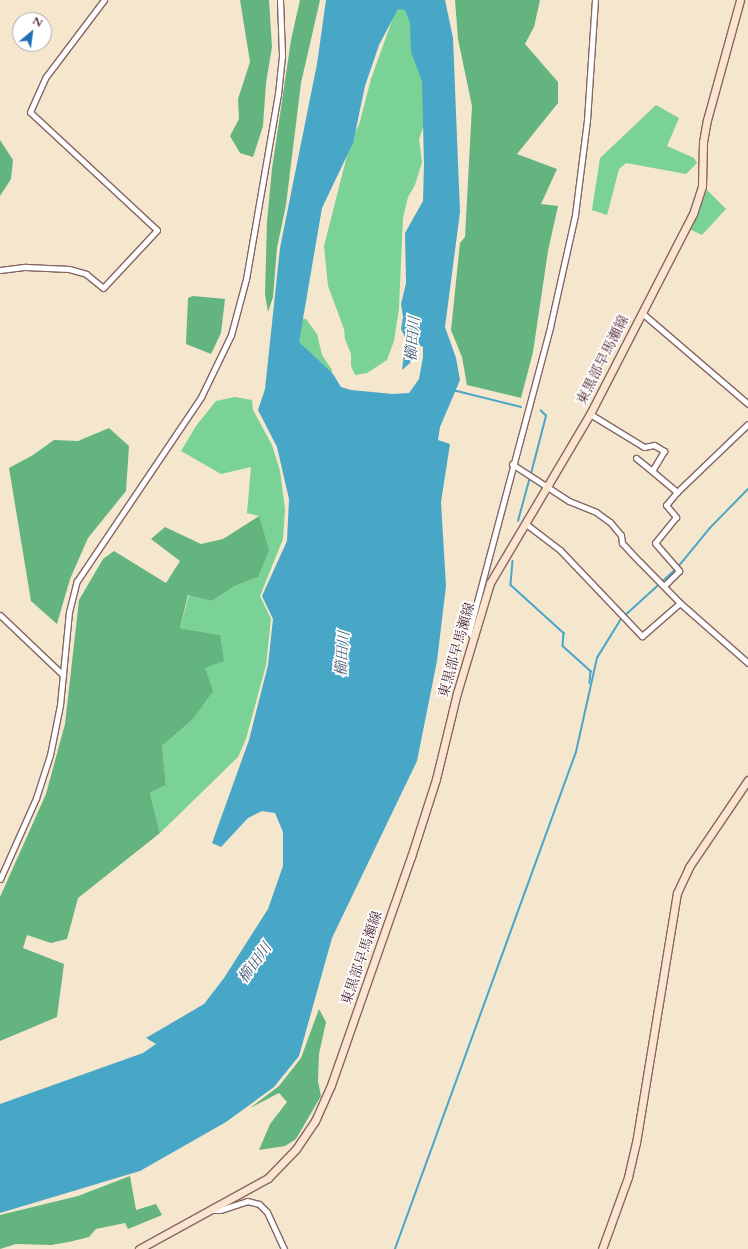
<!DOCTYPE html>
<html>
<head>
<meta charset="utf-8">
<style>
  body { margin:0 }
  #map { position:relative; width:748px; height:1249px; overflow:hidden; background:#f5e6ce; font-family:Cardo,"Noto Serif JP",serif }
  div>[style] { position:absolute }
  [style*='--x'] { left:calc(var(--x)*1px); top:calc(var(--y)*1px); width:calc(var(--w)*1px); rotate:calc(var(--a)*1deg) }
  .green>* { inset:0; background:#7ad296 }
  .forest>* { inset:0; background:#63b47f }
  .water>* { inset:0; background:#48a6c7 }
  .stream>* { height:1.5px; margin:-0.75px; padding:0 0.75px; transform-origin:0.75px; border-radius:0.75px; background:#48a6c7 }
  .roads { filter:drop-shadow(1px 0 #866564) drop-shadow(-1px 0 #866564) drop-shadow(0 1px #866564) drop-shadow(0 -1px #866564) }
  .street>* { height:5px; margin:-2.5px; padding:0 2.5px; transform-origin:2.5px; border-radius:2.5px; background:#fff }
  .secondary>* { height:7px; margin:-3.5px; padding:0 3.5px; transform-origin:3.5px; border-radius:3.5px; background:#fbe5cf }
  span { translate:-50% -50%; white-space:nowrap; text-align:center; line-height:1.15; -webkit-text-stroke:3.5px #fff; paint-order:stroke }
  .street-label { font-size:14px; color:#4a1f2b }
  .water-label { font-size:15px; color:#495c71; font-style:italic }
  .north { position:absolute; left:12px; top:12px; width:40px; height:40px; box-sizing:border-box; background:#fff; border:1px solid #b7a5aa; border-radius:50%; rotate:29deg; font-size:11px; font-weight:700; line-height:16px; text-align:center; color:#4a1f2b }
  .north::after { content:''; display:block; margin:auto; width:14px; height:18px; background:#1f6fb2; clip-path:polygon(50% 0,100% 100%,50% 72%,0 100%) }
</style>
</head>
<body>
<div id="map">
  <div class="green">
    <div style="clip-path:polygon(399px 1px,421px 16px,426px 119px,419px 139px,422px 162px,415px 185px,408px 197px,403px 218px,399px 308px,394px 341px,387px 360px,367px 373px,355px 375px,351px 366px,351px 354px,345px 339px,344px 329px,328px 286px,324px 246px,351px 140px,359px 125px,371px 79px)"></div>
    <div style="clip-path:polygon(656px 105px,679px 118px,667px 146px,694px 158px,697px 163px,686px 174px,626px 163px,619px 169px,607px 215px,592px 210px,600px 158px)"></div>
    <div style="clip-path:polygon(707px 190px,726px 209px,702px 235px,689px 229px)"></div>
    <div style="clip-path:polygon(301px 319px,306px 319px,317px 334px,322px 355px,332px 370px,329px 384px,295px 370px)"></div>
    <div style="clip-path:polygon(235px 397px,252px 400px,253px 410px,272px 445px,280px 471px,285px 509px,283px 539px,260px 596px,271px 619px,266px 665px,246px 739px,238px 757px,160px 833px,150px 793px,166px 785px,162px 746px,193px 719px,205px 668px,220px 635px,180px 628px,189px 595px,212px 601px,235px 586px,258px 577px,259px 516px,247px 513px,251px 467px,221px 474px,181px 451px,196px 426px,216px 401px)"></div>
  </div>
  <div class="forest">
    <div style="clip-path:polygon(240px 0,269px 0,272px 47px,266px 83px,263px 126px,253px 157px,240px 153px,230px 136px,239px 119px,238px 99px,250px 62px)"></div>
    <div style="clip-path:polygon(300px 0,320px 0,301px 83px,286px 205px,277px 248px,273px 297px,268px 312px,265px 294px,267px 221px,272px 169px,291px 40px)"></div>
    <div style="clip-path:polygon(455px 0,540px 0,534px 27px,525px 44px,558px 82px,558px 103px,517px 154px,557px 169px,541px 204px,558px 206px,548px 251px,533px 352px,521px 398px,467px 385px,462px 357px,451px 330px,460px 243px,465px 237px,472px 106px,458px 39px)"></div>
    <div style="clip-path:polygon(0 140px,13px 160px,11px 179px,0 196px)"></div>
    <div style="clip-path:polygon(193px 296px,225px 299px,221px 333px,211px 354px,186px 344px,188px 298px)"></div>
    <div style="clip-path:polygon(109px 428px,129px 446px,126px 491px,88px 538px,70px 579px,57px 624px,31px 601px,9px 468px,33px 455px,54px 440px,78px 441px)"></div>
    <div style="clip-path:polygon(259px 516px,269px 550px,258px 577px,235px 586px,212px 601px,188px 595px,180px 628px,220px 635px,224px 661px,205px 668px,213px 691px,193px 719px,162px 746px,166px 785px,150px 793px,160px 833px,78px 898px,67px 939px,51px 943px,27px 935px,23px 948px,64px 964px,57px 1017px,0 1041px,0 897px,46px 794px,65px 724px,79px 600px,103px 559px,114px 551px,166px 583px,180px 561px,151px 539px,165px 527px,201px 544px,223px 539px)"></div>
    <div style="clip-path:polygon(319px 1009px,326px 1022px,319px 1054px,318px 1081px,321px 1096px,296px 1139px,285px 1146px,259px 1150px,270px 1124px,287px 1102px,279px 1093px,250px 1108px,279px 1086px,301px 1058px)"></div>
    <div style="clip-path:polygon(130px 1176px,136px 1210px,156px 1204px,162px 1215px,128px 1229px,125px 1223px,96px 1229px,89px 1237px,69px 1242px,51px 1245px,16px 1244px,0 1249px,0 1215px,78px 1196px)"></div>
  </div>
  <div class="water">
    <div style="clip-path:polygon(evenodd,326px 0,445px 0,453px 38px,460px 212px,445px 327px,456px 358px,460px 380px,440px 427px,438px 440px,450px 444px,441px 502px,446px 586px,437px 661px,417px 761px,332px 938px,299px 1056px,274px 1087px,226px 1122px,140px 1171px,0 1213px,0 1104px,143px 1053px,156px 1044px,146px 1038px,204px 1004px,224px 978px,268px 909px,283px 866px,283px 832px,275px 813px,262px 811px,248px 818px,221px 847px,212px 843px,249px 740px,268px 665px,273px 619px,262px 596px,287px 541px,289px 499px,277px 447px,258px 410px,265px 389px,280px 248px,317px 64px,326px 0,398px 9px,405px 10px,410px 23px,411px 52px,422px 81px,424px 164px,423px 201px,405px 233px,406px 283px,401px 304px,403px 317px,401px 329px,406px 339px,402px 370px,410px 363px,417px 344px,423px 347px,423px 357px,419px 379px,409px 393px,393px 394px,351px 390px,341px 387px,333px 374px,299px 342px,322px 208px,353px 143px,365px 86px,379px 45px,398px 9px)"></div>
  </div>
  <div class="stream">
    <div style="--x:453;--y:390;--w:70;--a:14"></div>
    <div style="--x:531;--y:474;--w:60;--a:-75.5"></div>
    <div style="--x:546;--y:416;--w:7;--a:-135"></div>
    <div style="--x:518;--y:521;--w:46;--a:-74.7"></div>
    <div style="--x:513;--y:561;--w:24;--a:95"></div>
    <div style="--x:511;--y:585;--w:72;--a:42.2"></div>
    <div style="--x:564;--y:633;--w:13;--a:94"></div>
    <div style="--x:563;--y:646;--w:38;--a:42"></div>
    <div style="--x:591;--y:671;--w:12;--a:95"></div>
    <div style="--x:678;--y:567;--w:50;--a:-50.6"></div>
    <div style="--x:710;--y:528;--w:54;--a:-45.7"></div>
    <div style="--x:395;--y:1249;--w:529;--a:-69.99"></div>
    <div style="--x:576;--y:752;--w:96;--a:-77.4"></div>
    <div style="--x:597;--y:658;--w:46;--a:-58.4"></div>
    <div style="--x:621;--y:619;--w:73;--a:-42.2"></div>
  </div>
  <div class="roads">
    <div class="street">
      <div style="--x:0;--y:270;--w:26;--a:-7"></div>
      <div style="--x:26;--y:267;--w:43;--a:2.7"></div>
      <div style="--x:69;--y:269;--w:18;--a:16"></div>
      <div style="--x:86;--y:274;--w:22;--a:39"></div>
      <div style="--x:103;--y:288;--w:79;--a:-47"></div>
      <div style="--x:157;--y:230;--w:173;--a:-137.1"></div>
      <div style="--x:30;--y:112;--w:37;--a:-66"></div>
      <div style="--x:45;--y:78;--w:98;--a:-52.9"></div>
      <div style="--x:642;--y:313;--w:140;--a:40.6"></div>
      <div style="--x:590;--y:414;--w:63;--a:31.4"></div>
      <div style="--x:644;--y:447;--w:10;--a:-11"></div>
      <div style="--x:654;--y:445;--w:12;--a:31"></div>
      <div style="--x:664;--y:451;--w:23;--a:121"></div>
      <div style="--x:652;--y:471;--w:33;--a:40"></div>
      <div style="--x:677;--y:492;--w:17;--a:130"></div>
      <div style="--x:666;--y:505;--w:16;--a:50"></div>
      <div style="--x:676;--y:517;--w:33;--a:129"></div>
      <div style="--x:655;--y:543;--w:37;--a:49"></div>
      <div style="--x:679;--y:571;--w:21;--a:135"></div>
      <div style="--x:636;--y:458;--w:21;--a:39"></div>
      <div style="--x:512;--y:464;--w:68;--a:33"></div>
      <div style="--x:569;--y:501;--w:29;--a:22"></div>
      <div style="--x:596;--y:512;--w:17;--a:36"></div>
      <div style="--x:610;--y:522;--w:17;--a:50"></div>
      <div style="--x:621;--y:535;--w:8;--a:83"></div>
      <div style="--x:622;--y:543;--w:26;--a:47"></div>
      <div style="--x:640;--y:562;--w:57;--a:45.7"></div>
      <div style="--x:680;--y:603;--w:91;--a:41.4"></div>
      <div style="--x:677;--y:492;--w:98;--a:-43.8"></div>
      <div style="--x:526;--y:524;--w:43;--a:37.4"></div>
      <div style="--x:560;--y:550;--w:119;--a:46.4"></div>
      <div style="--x:642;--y:636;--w:50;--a:-41"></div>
      <div style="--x:0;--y:615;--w:87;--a:43.6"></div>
      <div style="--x:473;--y:637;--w:6;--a:-129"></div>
      <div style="--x:469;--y:632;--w:316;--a:-75.1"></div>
      <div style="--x:550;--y:327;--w:115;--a:-77.4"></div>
      <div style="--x:575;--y:215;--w:96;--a:-82.8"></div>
      <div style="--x:587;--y:120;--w:120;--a:-86.2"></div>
      <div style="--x:0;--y:879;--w:89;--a:-66"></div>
      <div style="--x:36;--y:798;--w:45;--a:-72"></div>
      <div style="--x:50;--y:755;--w:51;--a:-78.7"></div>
      <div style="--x:60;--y:705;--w:93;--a:-84.5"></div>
      <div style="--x:69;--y:612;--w:32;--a:-76"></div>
      <div style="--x:77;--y:581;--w:222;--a:-56"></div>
      <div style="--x:201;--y:397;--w:69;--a:-64.2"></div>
      <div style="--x:231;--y:335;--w:58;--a:-75"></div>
      <div style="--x:246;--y:279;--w:188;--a:-80.2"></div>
      <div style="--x:278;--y:94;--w:39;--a:-84"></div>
      <div style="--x:282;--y:55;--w:55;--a:-92.1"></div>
      <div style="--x:212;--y:1210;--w:8;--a:0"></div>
      <div style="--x:220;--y:1210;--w:28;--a:-18"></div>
      <div style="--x:247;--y:1201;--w:12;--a:14"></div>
      <div style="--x:259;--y:1204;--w:11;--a:45"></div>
      <div style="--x:267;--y:1212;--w:41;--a:65.3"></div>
    </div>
    <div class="secondary">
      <div style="--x:139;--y:1249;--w:147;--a:-28.8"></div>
      <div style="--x:268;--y:1178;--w:40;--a:-46"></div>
      <div style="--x:296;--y:1149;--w:34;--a:-56"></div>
      <div style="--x:315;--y:1121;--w:39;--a:-66"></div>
      <div style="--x:331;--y:1085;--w:242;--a:-70.7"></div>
      <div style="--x:411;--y:857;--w:82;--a:-72.2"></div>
      <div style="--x:436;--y:779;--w:89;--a:-76.3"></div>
      <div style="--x:457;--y:693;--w:115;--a:-73.3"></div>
      <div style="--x:490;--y:583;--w:196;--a:-59.4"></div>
      <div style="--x:590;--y:414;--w:225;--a:-62.8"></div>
      <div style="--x:693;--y:214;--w:29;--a:-72"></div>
      <div style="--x:702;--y:186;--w:44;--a:-88.7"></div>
      <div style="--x:703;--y:142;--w:22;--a:-80"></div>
      <div style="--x:707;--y:120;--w:124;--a:-74.6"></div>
      <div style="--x:602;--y:1249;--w:77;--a:-70.1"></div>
      <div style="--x:628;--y:1177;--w:35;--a:-77"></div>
      <div style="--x:636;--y:1143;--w:253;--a:-80.7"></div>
      <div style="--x:677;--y:893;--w:29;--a:-65"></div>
      <div style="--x:689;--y:867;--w:105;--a:-55.9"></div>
    </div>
  </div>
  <div class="street-label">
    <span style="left:603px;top:360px;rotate:-63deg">東黒部早馬瀬線</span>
    <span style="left:457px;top:650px;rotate:-74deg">東黒部早馬瀬線</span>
    <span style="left:362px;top:958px;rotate:-71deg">東黒部早馬瀬線</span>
  </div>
  <div class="water-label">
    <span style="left:413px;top:339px;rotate:-85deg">櫛田川</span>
    <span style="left:343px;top:654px;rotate:-86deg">櫛田川</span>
    <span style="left:255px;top:963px;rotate:-54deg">櫛田川</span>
  </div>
  <div class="north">N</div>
</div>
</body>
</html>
